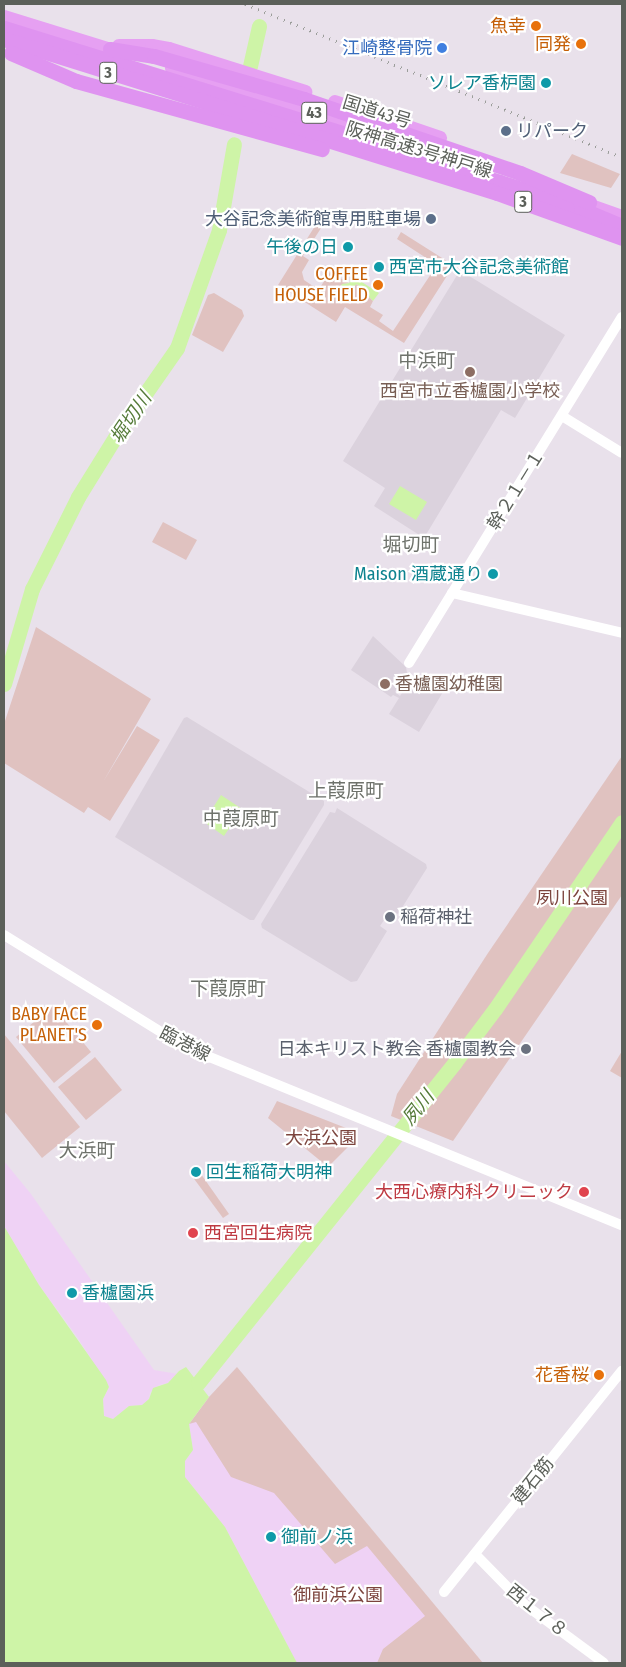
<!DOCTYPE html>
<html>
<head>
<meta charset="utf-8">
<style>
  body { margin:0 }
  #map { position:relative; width:626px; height:1667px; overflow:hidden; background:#e9e1eb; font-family:"Fira Sans Condensed","Noto Sans JP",sans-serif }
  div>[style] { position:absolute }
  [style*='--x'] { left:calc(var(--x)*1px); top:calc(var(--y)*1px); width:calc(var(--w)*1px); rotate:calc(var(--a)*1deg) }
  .education>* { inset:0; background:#dbd2dd }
  .green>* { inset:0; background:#e0c2c0 }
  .sand>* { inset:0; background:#efd2f5 }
  .water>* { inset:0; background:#cef4a7 }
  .river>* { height:15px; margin:-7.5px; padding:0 7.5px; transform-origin:7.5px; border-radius:7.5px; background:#cef4a7 }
  .tertiary>* { height:10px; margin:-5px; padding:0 5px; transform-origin:5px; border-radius:5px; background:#fff }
  .trunk>* { height:14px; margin:-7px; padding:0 7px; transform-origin:7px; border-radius:7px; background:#e6a0f2 }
  .motorway>* { height:15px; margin:-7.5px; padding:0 7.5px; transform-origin:7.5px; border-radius:7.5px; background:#df93f0 }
  .rail>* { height:2.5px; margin-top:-1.25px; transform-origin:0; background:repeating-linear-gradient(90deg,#9b9d9a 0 1px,transparent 0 7px) }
  .dots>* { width:14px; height:14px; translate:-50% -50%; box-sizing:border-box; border:2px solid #fff; border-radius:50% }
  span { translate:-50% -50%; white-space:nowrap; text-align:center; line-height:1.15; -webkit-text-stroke:4.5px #fff; paint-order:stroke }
  .shield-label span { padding:1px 4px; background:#fff; border:1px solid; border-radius:4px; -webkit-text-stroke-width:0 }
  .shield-label { font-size:16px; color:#5c605a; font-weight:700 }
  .food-label { font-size:18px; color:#c56008 }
  .right { translate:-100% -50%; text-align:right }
  .shop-label { font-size:18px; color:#366cbe }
  .culture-label { font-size:18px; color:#0d838f }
  .left { translate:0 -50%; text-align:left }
  .street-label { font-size:18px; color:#5c605a }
  .service-label { font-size:18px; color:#4e5e75 }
  .education-label { font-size:18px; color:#785e54 }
  .park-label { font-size:18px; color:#7c443d }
  .worship-label { font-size:18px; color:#5b616d }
  .health-label { font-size:18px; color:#be3a42 }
  .neighbourhood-label { font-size:19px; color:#6e726b }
  .water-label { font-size:19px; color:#557b39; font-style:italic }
  .frame { position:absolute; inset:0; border:5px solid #5c605a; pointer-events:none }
</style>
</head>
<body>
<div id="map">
  <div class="education">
    <div style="clip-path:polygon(459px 272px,466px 274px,565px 335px,515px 418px,501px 410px,424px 538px,374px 506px,385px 488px,343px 461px)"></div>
    <div style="clip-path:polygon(373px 636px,406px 667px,407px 673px,395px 692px,400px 696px,413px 676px,418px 675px,443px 692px,419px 732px,389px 714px,399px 698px,393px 695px,391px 697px,351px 670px)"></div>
    <div style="clip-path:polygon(187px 717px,324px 801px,324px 805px,254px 920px,250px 920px,115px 837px,184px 718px)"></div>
    <div style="clip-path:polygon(337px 808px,426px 864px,427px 868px,398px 914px,391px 910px,380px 926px,387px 931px,357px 981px,351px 982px,262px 928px,261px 924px,330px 812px,335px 813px)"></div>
  </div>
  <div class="green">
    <div style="clip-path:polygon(572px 154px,620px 174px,611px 188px,560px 173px)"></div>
    <div style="clip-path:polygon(320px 218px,325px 222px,303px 256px,309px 260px,302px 272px,304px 280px,313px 286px,321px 286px,330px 272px,349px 283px,343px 284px,349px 290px,357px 284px,373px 301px,370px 307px,383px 315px,379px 321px,393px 331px,437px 265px,397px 239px,401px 232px,450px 263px,452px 268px,404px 343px,345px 307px,336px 322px,278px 285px)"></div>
    <div style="clip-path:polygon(214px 293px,242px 310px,244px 316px,223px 352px,192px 335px,208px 295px)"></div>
    <div style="clip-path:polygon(163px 522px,197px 540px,186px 560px,152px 542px)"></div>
    <div style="clip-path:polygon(36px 627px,151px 699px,103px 782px,137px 726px,160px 740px,110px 821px,88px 807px,84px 813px,4px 763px,4px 724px)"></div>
    <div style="clip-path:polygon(622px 756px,622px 895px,453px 1141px,391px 1116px,397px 1094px,488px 953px)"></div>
    <div style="clip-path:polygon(53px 1006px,91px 1052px,54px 1083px,16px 1037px)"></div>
    <div style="clip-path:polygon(4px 1034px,80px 1127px,42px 1158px,4px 1111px)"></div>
    <div style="clip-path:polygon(622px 1051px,622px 1078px,610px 1071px)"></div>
    <div style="clip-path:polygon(95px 1057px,122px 1090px,86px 1120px,58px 1087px)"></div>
    <div style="clip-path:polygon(277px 1101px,346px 1128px,342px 1136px,351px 1144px,328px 1167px,268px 1118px)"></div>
    <div style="clip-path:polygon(196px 1167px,229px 1214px,223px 1218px,189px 1172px)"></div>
    <div style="clip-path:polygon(237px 1367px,483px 1663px,297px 1663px,189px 1424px,209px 1397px)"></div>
  </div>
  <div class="sand">
    <div style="clip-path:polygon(4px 1161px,31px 1194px,154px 1370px,178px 1374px,168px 1383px,159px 1385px,150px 1392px,149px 1399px,142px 1405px,129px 1406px,113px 1419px,104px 1416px,103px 1399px,109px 1387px,76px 1335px,39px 1285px,4px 1226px)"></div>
    <div style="clip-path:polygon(196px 1422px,231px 1477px,274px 1493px,335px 1564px,367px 1546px,425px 1616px,383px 1649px,377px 1663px,297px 1663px,225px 1527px,185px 1477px,185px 1461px,193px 1450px,189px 1424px)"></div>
  </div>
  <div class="water">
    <div style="clip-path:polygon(354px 277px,379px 293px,373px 301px,357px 284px,349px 290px,341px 286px,342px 284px,349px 283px)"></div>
    <div style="clip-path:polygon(400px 486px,427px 502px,416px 520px,389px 504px)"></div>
    <div style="clip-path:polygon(221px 795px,242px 809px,224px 836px,204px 822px)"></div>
    <div style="clip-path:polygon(4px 1226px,39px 1285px,106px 1380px,109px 1387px,103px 1399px,104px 1416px,113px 1419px,129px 1406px,142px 1405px,149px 1399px,153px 1388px,168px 1383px,179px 1371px,186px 1367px,209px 1397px,189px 1424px,193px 1450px,185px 1461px,185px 1477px,225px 1527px,297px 1663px,4px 1663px)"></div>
  </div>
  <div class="river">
    <div style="--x:250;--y:66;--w:41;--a:-77.3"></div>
    <div style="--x:4;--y:684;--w:99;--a:-73.6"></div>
    <div style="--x:32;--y:589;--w:103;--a:-63.4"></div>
    <div style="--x:78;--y:497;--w:74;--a:-58.2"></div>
    <div style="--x:117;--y:434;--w:105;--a:-55.1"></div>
    <div style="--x:177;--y:348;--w:125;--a:-70.4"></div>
    <div style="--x:219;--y:230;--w:87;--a:-80.1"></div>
    <div style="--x:198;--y:1383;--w:411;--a:-51.3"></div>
    <div style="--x:455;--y:1062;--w:66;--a:-53"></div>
    <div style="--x:495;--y:1009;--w:226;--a:-55.8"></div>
  </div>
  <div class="tertiary">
    <div style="--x:562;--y:416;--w:70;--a:31.7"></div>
    <div style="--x:452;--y:593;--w:175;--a:13.2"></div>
    <div style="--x:409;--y:663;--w:406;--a:-58.4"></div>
    <div style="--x:4;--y:935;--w:213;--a:31.7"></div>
    <div style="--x:185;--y:1047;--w:472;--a:22.2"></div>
    <div style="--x:475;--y:1554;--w:70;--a:45.6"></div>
    <div style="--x:524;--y:1604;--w:99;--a:36.4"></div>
    <div style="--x:444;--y:1592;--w:284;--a:-51.2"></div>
  </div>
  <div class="trunk">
    <div style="--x:4;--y:17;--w:121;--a:17.2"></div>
    <div style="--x:119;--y:46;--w:33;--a:0"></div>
    <div style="--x:152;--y:46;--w:17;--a:10"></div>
    <div style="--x:169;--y:49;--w:143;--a:17.5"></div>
    <div style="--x:172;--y:68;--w:230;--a:17.2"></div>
    <div style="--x:335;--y:102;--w:111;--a:18.9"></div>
    <div style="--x:580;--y:202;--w:45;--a:19.7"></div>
  </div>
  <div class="motorway">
    <div style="--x:4;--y:28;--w:519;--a:17.25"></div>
    <div style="--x:500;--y:182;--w:85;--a:18.4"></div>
    <div style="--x:581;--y:209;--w:44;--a:22.5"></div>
    <div style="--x:4;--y:39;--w:516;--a:17.35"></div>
    <div style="--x:497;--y:193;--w:133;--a:19.8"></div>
    <div style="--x:110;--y:49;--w:45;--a:9"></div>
    <div style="--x:154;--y:56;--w:156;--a:16"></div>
    <div style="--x:304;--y:99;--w:228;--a:18.9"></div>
    <div style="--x:520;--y:173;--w:75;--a:22.8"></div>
    <div style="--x:11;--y:53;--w:71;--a:23.3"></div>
    <div style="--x:76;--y:81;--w:255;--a:15.5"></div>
  </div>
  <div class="rail">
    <div style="--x:245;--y:4;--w:407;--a:22.1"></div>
  </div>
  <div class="dots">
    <div style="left:536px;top:26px;background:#e8710a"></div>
    <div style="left:581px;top:44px;background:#e8710a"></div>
    <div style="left:442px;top:48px;background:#3f7fe0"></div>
    <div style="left:546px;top:83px;background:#0f9aa8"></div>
    <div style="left:506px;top:131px;background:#5c6f8a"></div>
    <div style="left:431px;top:219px;background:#5c6f8a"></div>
    <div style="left:348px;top:247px;background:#0f9aa8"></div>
    <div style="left:379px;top:267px;background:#0f9aa8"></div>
    <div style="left:378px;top:285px;background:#e8710a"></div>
    <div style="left:470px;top:372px;background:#8d6e63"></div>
    <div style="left:493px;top:574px;background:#0f9aa8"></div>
    <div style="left:385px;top:684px;background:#8d6e63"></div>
    <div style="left:390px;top:917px;background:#6b7280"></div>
    <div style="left:97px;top:1025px;background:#e8710a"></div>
    <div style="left:526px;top:1049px;background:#6b7280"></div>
    <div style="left:196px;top:1172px;background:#0f9aa8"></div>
    <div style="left:584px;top:1192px;background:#e0444e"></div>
    <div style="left:193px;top:1233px;background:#e0444e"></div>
    <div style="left:72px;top:1293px;background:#0f9aa8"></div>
    <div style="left:599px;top:1375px;background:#e8710a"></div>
    <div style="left:271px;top:1537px;background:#0f9aa8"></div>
  </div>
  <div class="shield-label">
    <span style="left:108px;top:73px">3</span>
    <span style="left:314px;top:113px">43</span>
    <span style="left:523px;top:202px">3</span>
  </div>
  <div class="food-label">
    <span class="right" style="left:526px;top:26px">魚幸</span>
    <span class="right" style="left:571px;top:44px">同発</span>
    <span class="right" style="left:368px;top:285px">COFFEE<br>HOUSE FIELD</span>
    <span class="right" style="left:87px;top:1025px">BABY FACE<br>PLANET'S</span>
    <span class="right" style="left:589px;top:1375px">花香桜</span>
  </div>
  <div class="shop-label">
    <span class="right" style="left:432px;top:48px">江崎整骨院</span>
  </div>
  <div class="culture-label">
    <span class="right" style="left:536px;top:83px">ソレア香枦園</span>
    <span class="right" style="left:338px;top:247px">午後の日</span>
    <span class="left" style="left:389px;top:267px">西宮市大谷記念美術館</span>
    <span class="right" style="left:483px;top:574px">Maison 酒蔵通り</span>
    <span class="left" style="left:206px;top:1172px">回生稲荷大明神</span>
    <span class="left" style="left:82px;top:1293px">香櫨園浜</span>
    <span class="left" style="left:281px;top:1537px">御前ノ浜</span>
  </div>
  <div class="street-label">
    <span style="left:377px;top:112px;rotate:17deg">国道43号</span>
    <span style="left:419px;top:150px;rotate:17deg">阪神高速3号神戸線</span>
    <span style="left:516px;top:490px;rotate:-58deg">幹２１－１</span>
    <span style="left:185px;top:1044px;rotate:27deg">臨港線</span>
    <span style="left:533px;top:1481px;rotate:-51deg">建石筋</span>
    <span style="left:537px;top:1611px;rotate:39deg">西１７８</span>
  </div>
  <div class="service-label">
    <span class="left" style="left:516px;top:131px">リパーク</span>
    <span class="right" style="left:421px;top:219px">大谷記念美術館専用駐車場</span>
  </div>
  <div class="education-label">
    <span style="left:470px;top:391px">西宮市立香櫨園小学校</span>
    <span class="left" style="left:395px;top:684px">香櫨園幼稚園</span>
  </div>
  <div class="park-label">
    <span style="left:572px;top:898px">夙川公園</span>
    <span style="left:321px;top:1138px">大浜公園</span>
    <span style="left:338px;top:1595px">御前浜公園</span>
  </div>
  <div class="worship-label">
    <span class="left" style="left:400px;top:917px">稲荷神社</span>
    <span class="right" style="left:516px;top:1049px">日本キリスト教会 香櫨園教会</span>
  </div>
  <div class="health-label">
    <span class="right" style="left:573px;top:1192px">大西心療内科クリニック</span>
    <span class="left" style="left:204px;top:1233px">西宮回生病院</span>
  </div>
  <div class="neighbourhood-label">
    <span style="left:427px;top:361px">中浜町</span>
    <span style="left:411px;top:545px">堀切町</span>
    <span style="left:346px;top:791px">上葭原町</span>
    <span style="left:241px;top:819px">中葭原町</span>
    <span style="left:228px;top:989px">下葭原町</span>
    <span style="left:87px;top:1151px">大浜町</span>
  </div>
  <div class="water-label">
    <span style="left:131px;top:418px;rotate:-56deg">堀切川</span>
    <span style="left:418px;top:1108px;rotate:-51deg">夙川</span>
  </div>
  <div class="frame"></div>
</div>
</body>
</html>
